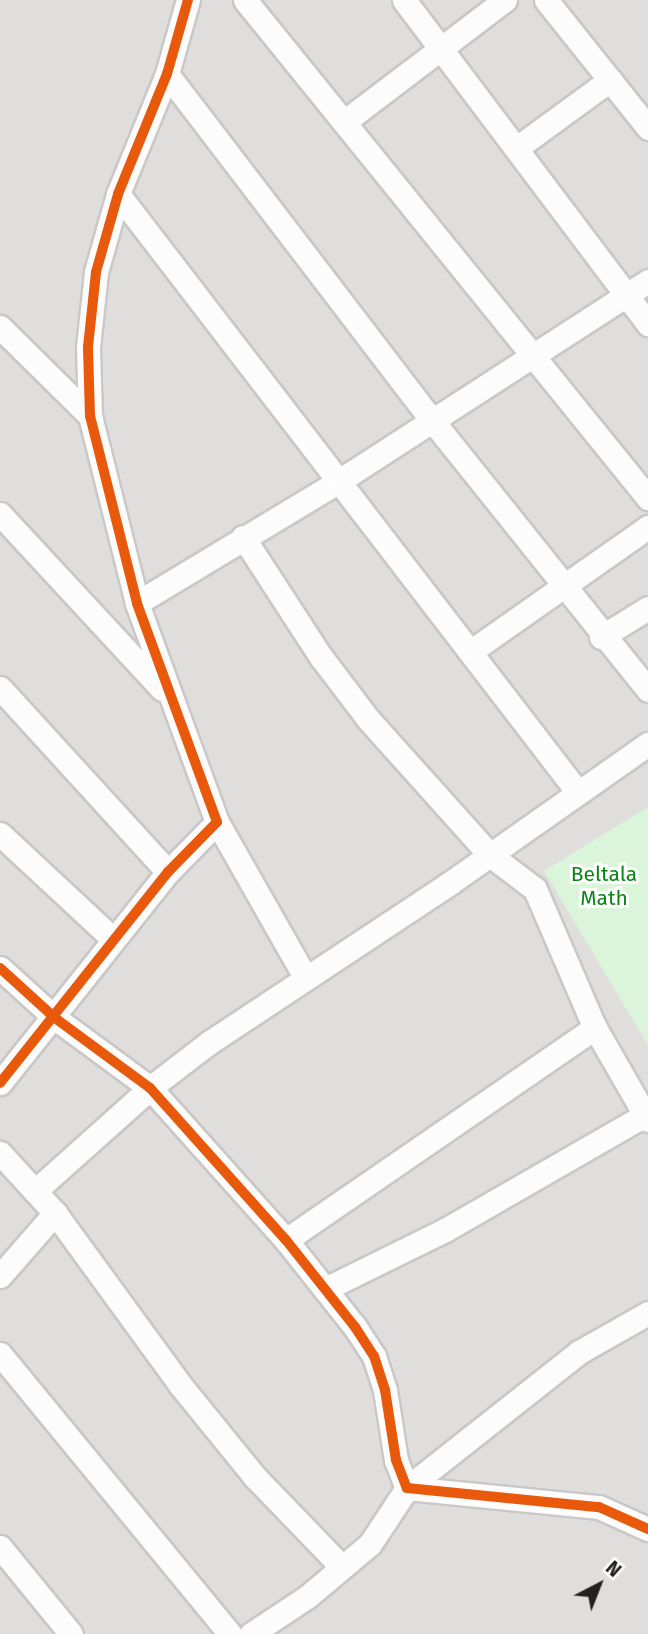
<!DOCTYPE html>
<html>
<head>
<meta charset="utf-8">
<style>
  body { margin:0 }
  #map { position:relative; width:648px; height:1634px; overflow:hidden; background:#f0eeeb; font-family:"Fira Sans",sans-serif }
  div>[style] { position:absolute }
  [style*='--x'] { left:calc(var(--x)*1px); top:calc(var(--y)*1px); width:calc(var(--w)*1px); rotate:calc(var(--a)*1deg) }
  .residential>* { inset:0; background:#dfdedc }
  .park>* { inset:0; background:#daf5da }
  .roads { filter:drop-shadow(2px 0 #c9c8c7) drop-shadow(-2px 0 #c9c8c7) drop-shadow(0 2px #c9c8c7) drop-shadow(0 -2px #c9c8c7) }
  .minor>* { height:23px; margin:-11.5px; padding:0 11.5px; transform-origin:11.5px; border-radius:11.5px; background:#fdfcfc }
  .cycleway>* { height:10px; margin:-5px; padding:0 5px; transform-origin:5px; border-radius:5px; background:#e8590c }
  span { translate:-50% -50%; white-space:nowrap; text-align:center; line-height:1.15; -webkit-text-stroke:6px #fff; paint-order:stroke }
  .park-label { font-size:21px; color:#0c8416 }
  .north { position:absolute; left:564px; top:1550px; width:70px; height:70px; -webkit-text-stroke:5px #fff; paint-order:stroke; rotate:42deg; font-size:19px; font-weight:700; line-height:28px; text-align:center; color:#222 }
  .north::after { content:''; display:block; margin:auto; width:24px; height:32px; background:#222; clip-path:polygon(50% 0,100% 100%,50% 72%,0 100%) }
</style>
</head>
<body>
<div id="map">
  <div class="residential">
    <div style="clip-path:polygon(0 0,648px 0,648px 1634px,0 1634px)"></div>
  </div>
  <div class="park">
    <div style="clip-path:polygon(648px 807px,648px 1045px,544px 871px)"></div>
  </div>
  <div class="roads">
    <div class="minor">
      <div style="--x:245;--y:0;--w:641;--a:51.02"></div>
      <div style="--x:404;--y:0;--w:406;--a:53"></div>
      <div style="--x:546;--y:0;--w:164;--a:51.4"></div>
      <div style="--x:167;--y:74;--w:434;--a:52.6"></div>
      <div style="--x:431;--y:419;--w:347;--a:51.3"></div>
      <div style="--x:344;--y:122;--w:202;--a:-37.2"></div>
      <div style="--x:518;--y:147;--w:114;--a:-36.1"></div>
      <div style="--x:118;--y:194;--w:753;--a:52.45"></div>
      <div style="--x:0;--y:327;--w:127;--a:44.7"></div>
      <div style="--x:0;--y:514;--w:238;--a:47.2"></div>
      <div style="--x:243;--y:537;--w:143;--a:57"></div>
      <div style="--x:321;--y:657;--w:78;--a:52.8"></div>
      <div style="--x:368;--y:719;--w:183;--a:48.1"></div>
      <div style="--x:490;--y:855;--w:56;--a:37.1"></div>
      <div style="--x:535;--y:889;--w:151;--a:66.7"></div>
      <div style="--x:595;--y:1028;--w:106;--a:60.1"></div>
      <div style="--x:137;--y:603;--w:236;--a:-31.1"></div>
      <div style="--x:339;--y:481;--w:368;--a:-32.9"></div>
      <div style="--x:601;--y:637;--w:55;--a:-31.7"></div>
      <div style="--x:470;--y:652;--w:218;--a:-35.1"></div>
      <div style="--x:0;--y:688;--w:249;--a:47.6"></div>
      <div style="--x:217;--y:822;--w:178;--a:60.4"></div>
      <div style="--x:0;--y:834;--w:154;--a:42.9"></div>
      <div style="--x:0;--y:968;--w:74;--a:42.3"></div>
      <div style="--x:55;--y:1018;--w:118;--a:36.4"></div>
      <div style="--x:150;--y:1088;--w:204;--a:48.2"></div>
      <div style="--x:286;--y:1240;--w:111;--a:51.6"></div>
      <div style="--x:355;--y:1327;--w:35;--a:57"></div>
      <div style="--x:374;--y:1356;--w:36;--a:72"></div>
      <div style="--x:385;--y:1390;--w:71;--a:81.1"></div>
      <div style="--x:396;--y:1460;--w:30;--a:69"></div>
      <div style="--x:407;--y:1488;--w:193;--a:5.7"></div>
      <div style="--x:599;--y:1507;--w:54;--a:24.2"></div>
      <div style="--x:0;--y:1083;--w:270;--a:-51.5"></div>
      <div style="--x:168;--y:872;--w:70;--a:-45.6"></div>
      <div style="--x:217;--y:822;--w:233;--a:-110.1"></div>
      <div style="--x:137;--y:603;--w:193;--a:-104.1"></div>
      <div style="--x:90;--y:416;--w:69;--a:-91.7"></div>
      <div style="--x:88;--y:347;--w:75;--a:-83.9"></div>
      <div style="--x:96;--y:272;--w:81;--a:-74.2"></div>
      <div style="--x:118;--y:194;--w:130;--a:-67.8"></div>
      <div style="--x:167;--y:74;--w:77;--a:-74.2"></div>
      <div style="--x:0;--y:1153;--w:81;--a:47.5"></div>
      <div style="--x:55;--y:1213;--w:214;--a:53.9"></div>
      <div style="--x:181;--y:1386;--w:117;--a:50.9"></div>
      <div style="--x:255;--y:1477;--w:125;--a:46"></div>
      <div style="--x:35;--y:1191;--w:154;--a:-41.8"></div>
      <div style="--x:150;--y:1088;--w:76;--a:-37.5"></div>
      <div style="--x:210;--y:1042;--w:288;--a:-33.5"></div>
      <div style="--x:450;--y:883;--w:242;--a:-35.1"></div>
      <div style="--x:286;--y:1240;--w:375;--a:-34.5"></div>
      <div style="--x:0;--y:1276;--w:84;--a:-48.9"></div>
      <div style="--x:325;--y:1289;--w:134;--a:-26.2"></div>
      <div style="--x:445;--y:1230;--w:231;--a:-29.9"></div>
      <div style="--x:0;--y:1354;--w:362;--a:50.6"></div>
      <div style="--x:0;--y:1547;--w:112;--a:50.8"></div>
      <div style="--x:251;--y:1634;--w:67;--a:-33.5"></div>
      <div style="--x:307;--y:1597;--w:82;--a:-40.1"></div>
      <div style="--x:370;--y:1544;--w:67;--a:-56.5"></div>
      <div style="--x:407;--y:1488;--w:219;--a:-38.3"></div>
      <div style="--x:579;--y:1352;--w:79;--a:-29.5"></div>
    </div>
  </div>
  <div class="cycleway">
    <div style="--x:0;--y:968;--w:74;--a:42.3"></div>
    <div style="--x:55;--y:1018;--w:118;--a:36.4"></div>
    <div style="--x:150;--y:1088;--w:204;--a:48.2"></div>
    <div style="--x:286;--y:1240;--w:111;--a:51.6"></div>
    <div style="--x:355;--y:1327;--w:35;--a:57"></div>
    <div style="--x:374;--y:1356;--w:36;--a:72"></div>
    <div style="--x:385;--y:1390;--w:71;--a:81.1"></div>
    <div style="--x:396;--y:1460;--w:30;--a:69"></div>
    <div style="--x:407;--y:1488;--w:193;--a:5.7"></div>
    <div style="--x:599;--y:1507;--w:54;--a:24.2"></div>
    <div style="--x:0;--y:1083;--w:270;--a:-51.5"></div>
    <div style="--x:168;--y:872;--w:70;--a:-45.6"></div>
    <div style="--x:217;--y:822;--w:233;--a:-110.1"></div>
    <div style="--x:137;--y:603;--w:193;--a:-104.1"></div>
    <div style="--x:90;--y:416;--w:69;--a:-91.7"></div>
    <div style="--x:88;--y:347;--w:75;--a:-83.9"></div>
    <div style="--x:96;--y:272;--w:81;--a:-74.2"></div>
    <div style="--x:118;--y:194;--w:130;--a:-67.8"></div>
    <div style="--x:167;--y:74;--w:77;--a:-74.2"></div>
  </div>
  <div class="park-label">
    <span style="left:604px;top:886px">Beltala<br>Math</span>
  </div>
  <div class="north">N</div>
</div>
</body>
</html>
